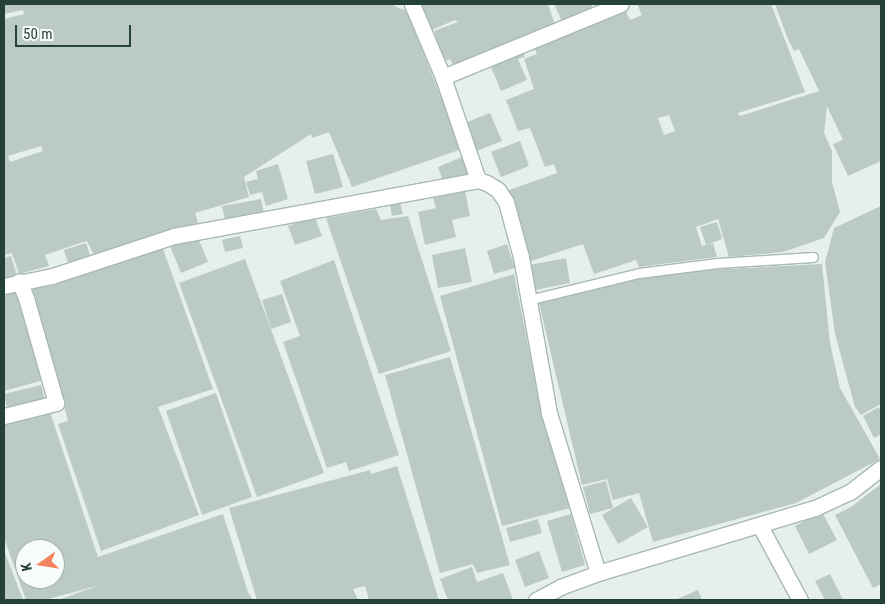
<!DOCTYPE html>
<html>
<head>
<meta charset="utf-8">
<style>
  body { margin:0 }
  #map { position:relative; width:885px; height:604px; overflow:hidden; background:#e6efeb; font-family:"Roboto Condensed",sans-serif }
  div>[style] { position:absolute }
  [style*='--x'] { left:calc(var(--x)*1px); top:calc(var(--y)*1px); width:calc(var(--w)*1px); rotate:calc(var(--a)*1deg) }
  .building>* { inset:0; background:#bbcac4 }
  .roads { filter:drop-shadow(1px 0 #a8b8b2) drop-shadow(-1px 0 #a8b8b2) drop-shadow(0 1px #a8b8b2) drop-shadow(0 -1px #a8b8b2) }
  .service>* { height:9px; margin:-4.5px; padding:0 4.5px; transform-origin:4.5px; border-radius:4.5px; background:#fff }
  .minor>* { height:15px; margin:-7.5px; padding:0 7.5px; transform-origin:7.5px; border-radius:7.5px; background:#fff }
  span { translate:-50% -50%; white-space:nowrap; text-align:center; line-height:1.15; -webkit-text-stroke:4px #f7fbf9; paint-order:stroke }
  .frame { position:absolute; inset:0; border:5px solid #24423a; pointer-events:none }
  .north { position:absolute; left:15px; top:539px; width:50px; height:50px; box-sizing:border-box; background:#f7fbf9; border:1px solid #a3b1ad; border-radius:50%; rotate:257deg; font-size:14px; font-weight:700; line-height:20px; text-align:center; color:#24423a }
  .north::after { content:''; display:block; margin:auto; width:18px; height:22px; background:#f4845f; clip-path:polygon(50% 0,100% 100%,50% 72%,0 100%) }
  .scale { position:absolute; left:15px; top:25px; width:116px; height:22px; box-sizing:border-box; border:2px solid #24423a; border-top:0; padding-left:6px; font-size:15px; line-height:18px; white-space:nowrap; color:#24423a; -webkit-text-stroke:4px #f7fbf9; paint-order:stroke }
</style>
</head>
<body>
<div id="map">
  <div class="building">
    <div style="clip-path:polygon(evenodd,4px 4px,392px 4px,398px 8px,406px 10px,462px 149px,352px 187px,329px 132px,312px 138px,311px 134px,244px 177px,249px 197px,195px 213px,198px 223px,94px 255px,87px 241px,77px 244px,45px 255px,49px 266px,19px 274px,12px 253px,4px 255px,4px 19px,24px 14px,23px 10px,4px 14px,4px 4px,41px 146px,43px 151px,10px 162px,8px 156px,41px 146px)"></div>
    <div style="clip-path:polygon(418px 4px,548px 4px,555px 25px,453px 66px,450px 59px,445px 61px,434px 31px,458px 22px,455px 20px,429px 31px)"></div>
    <div style="clip-path:polygon(554px 4px,591px 4px,593px 8px,562px 21px)"></div>
    <div style="clip-path:polygon(evenodd,637px 4px,771px 4px,805px 92px,738px 113px,740px 116px,819px 91px,799px 49px,794px 51px,787px 37px,775px 4px,881px 4px,881px 161px,848px 176px,833px 144px,843px 140px,827px 106px,824px 133px,832px 151px,832px 182px,840px 212px,824px 238px,783px 252px,729px 257px,718px 219px,696px 227px,702px 246px,713px 243px,717px 257px,639px 267px,636px 260px,594px 274px,583px 244px,531px 261px,509px 190px,557px 173px,554px 164px,545px 167px,530px 128px,518px 131px,506px 100px,534px 89px,524px 59px,537px 54px,533px 45px,624px 7px,630px 20px,642px 15px,637px 4px,669px 115px,675px 131px,664px 135px,658px 118px,669px 115px)"></div>
    <div style="clip-path:polygon(521px 48px,525px 57px,518px 59px,527px 80px,501px 91px,489px 62px)"></div>
    <div style="clip-path:polygon(490px 113px,502px 141px,477px 151px,465px 123px)"></div>
    <div style="clip-path:polygon(520px 141px,529px 166px,501px 177px,491px 152px)"></div>
    <div style="clip-path:polygon(333px 154px,343px 187px,315px 194px,306px 161px)"></div>
    <div style="clip-path:polygon(462px 157px,468px 174px,444px 184px,438px 167px)"></div>
    <div style="clip-path:polygon(278px 164px,288px 199px,266px 206px,262px 192px,250px 195px,246px 182px,258px 179px,256px 171px)"></div>
    <div style="clip-path:polygon(465px 191px,470px 216px,452px 220px,456px 237px,425px 245px,418px 212px,436px 208px,433px 198px)"></div>
    <div style="clip-path:polygon(261px 199px,264px 213px,225px 220px,222px 206px)"></div>
    <div style="clip-path:polygon(400px 203px,403px 214px,392px 216px,390px 205px)"></div>
    <div style="clip-path:polygon(881px 206px,881px 404px,861px 415px,855px 407px,835px 334px,825px 262px,834px 228px)"></div>
    <div style="clip-path:polygon(376px 209px,381px 220px,408px 216px,451px 351px,379px 374px,326px 218px)"></div>
    <div style="clip-path:polygon(315px 217px,322px 236px,295px 245px,288px 226px)"></div>
    <div style="clip-path:polygon(717px 222px,722px 239px,706px 245px,700px 227px)"></div>
    <div style="clip-path:polygon(197px 235px,208px 262px,181px 273px,170px 246px)"></div>
    <div style="clip-path:polygon(240px 236px,243px 248px,225px 252px,222px 240px)"></div>
    <div style="clip-path:polygon(86px 243px,90px 256px,68px 263px,64px 250px)"></div>
    <div style="clip-path:polygon(507px 244px,515px 268px,494px 274px,487px 251px)"></div>
    <div style="clip-path:polygon(465px 248px,472px 282px,438px 288px,432px 255px)"></div>
    <div style="clip-path:polygon(163px 249px,213px 389px,158px 407px,199px 515px,101px 551px,58px 424px,68px 421px,32px 287px,64px 279px)"></div>
    <div style="clip-path:polygon(11px 256px,17px 276px,4px 279px,4px 258px)"></div>
    <div style="clip-path:polygon(566px 258px,570px 283px,535px 290px,530px 265px)"></div>
    <div style="clip-path:polygon(245px 259px,324px 473px,257px 497px,179px 283px)"></div>
    <div style="clip-path:polygon(334px 260px,399px 455px,349px 471px,346px 462px,327px 468px,283px 342px,300px 336px,280px 281px)"></div>
    <div style="clip-path:polygon(822px 264px,830px 343px,840px 388px,880px 459px,796px 503px,653px 542px,639px 493px,613px 500px,607px 479px,582px 485px,539px 303px,642px 278px,687px 271px)"></div>
    <div style="clip-path:polygon(514px 274px,541px 410px,570px 508px,502px 526px,440px 296px)"></div>
    <div style="clip-path:polygon(17px 289px,44px 380px,4px 391px,4px 293px)"></div>
    <div style="clip-path:polygon(282px 294px,291px 322px,271px 329px,262px 300px)"></div>
    <div style="clip-path:polygon(450px 357px,510px 565px,477px 573px,473px 564px,440px 573px,385px 375px)"></div>
    <div style="clip-path:polygon(41px 385px,45px 400px,7px 409px,4px 394px)"></div>
    <div style="clip-path:polygon(216px 393px,252px 497px,202px 515px,166px 411px)"></div>
    <div style="clip-path:polygon(879px 407px,881px 412px,881px 434px,874px 438px,863px 416px)"></div>
    <div style="clip-path:polygon(evenodd,50px 412px,98px 557px,223px 514px,248px 592px,253px 600px,58px 600px,100px 585px,45px 600px,26px 600px,4px 538px,4px 424px,50px 412px,25px 549px,55px 549px,55px 579px,25px 579px,25px 549px)"></div>
    <div style="clip-path:polygon(397px 466px,439px 600px,369px 600px,365px 586px,353px 589px,358px 600px,257px 600px,229px 508px,370px 470px,371px 474px)"></div>
    <div style="clip-path:polygon(606px 481px,613px 508px,590px 514px,583px 487px)"></div>
    <div style="clip-path:polygon(881px 484px,881px 584px,873px 588px,835px 515px,851px 507px)"></div>
    <div style="clip-path:polygon(631px 498px,648px 527px,618px 544px,602px 515px)"></div>
    <div style="clip-path:polygon(822px 512px,837px 540px,809px 554px,795px 526px)"></div>
    <div style="clip-path:polygon(571px 514px,585px 565px,562px 572px,547px 521px)"></div>
    <div style="clip-path:polygon(538px 519px,542px 533px,510px 542px,506px 528px)"></div>
    <div style="clip-path:polygon(4px 550px,23px 600px,4px 600px)"></div>
    <div style="clip-path:polygon(539px 551px,549px 578px,525px 587px,515px 560px)"></div>
    <div style="clip-path:polygon(472px 567px,477px 582px,503px 573px,513px 600px,448px 600px,440px 579px)"></div>
    <div style="clip-path:polygon(830px 574px,843px 600px,825px 600px,815px 581px)"></div>
    <div style="clip-path:polygon(698px 590px,702px 600px,675px 600px)"></div>
  </div>
  <div class="roads">
    <div class="service">
      <div style="--x:528;--y:300;--w:114;--a:-13.7"></div>
      <div style="--x:639;--y:273;--w:79;--a:-7.3"></div>
      <div style="--x:717;--y:263;--w:96;--a:-3.6"></div>
    </div>
    <div class="minor">
      <div style="--x:412;--y:4;--w:79;--a:67"></div>
      <div style="--x:478;--y:180;--w:109;--a:-108.8"></div>
      <div style="--x:443;--y:77;--w:192;--a:-22.3"></div>
      <div style="--x:4;--y:286;--w:49;--a:-11.8"></div>
      <div style="--x:52;--y:276;--w:128;--a:-18.2"></div>
      <div style="--x:174;--y:236;--w:309;--a:-10.4"></div>
      <div style="--x:478;--y:180;--w:9;--a:18"></div>
      <div style="--x:487;--y:183;--w:13;--a:32"></div>
      <div style="--x:498;--y:190;--w:14;--a:56"></div>
      <div style="--x:506;--y:202;--w:57;--a:74.7"></div>
      <div style="--x:521;--y:257;--w:158;--a:79.8"></div>
      <div style="--x:549;--y:413;--w:167;--a:73"></div>
      <div style="--x:4;--y:416;--w:54;--a:-14"></div>
      <div style="--x:56;--y:403;--w:109;--a:-105.9"></div>
      <div style="--x:26;--y:298;--w:18;--a:-112"></div>
      <div style="--x:760;--y:526;--w:84;--a:61.6"></div>
      <div style="--x:536;--y:600;--w:27;--a:-28"></div>
      <div style="--x:560;--y:587;--w:40;--a:-20.2"></div>
      <div style="--x:598;--y:573;--w:227;--a:-16.7"></div>
      <div style="--x:815;--y:508;--w:38;--a:-25"></div>
      <div style="--x:850;--y:492;--w:39;--a:-38"></div>
    </div>
  </div>
  <div class="frame"></div>
  <div class="north">K</div>
  <div class="scale">50 m</div>
</div>
</body>
</html>
